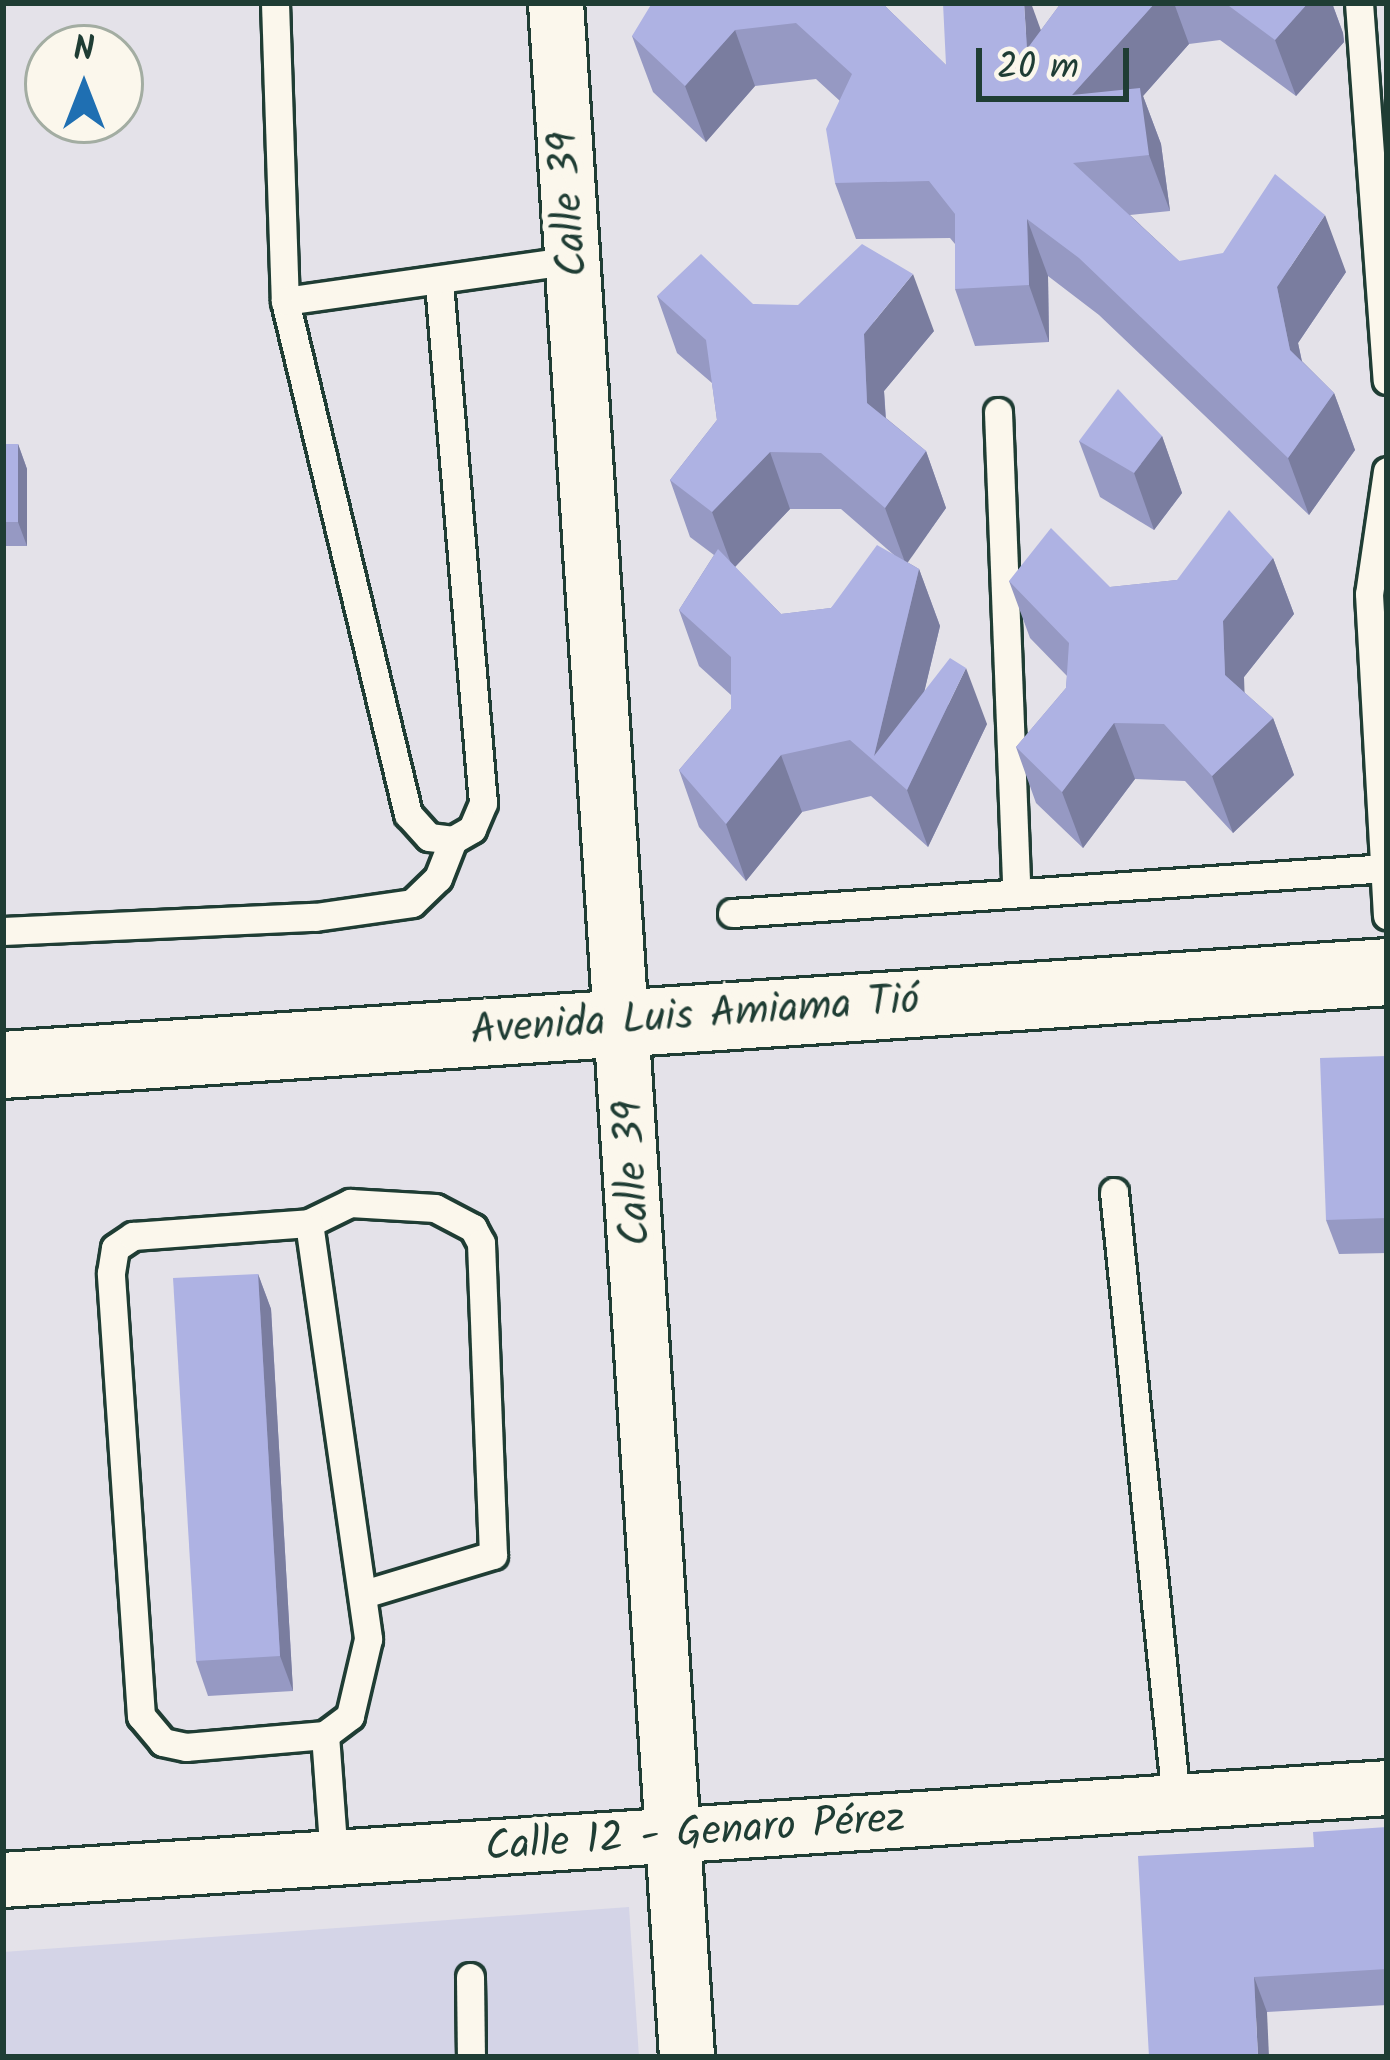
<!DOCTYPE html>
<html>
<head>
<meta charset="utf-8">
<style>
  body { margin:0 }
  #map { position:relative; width:1390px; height:2060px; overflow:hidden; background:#e4e2e9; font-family:Kalam,sans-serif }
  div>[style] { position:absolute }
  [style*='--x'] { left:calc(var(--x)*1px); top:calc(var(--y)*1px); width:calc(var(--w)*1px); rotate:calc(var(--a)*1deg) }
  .built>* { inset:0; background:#d4d4e7 }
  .roads { filter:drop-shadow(3px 0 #1f3d34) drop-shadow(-3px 0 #1f3d34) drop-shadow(0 3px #1f3d34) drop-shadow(0 -3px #1f3d34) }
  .lane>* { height:27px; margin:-13.5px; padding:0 13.5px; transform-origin:13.5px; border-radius:13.5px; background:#fbf7ec }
  .street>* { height:54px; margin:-27px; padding:0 27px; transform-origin:27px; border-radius:27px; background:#fbf7ec }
  .secondary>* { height:66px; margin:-33px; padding:0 33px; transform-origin:33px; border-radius:33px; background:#fbf7ec }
  .wall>* { inset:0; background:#9699c3 }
  .shaded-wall>* { inset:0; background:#7a7d9f }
  .building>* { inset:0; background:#aeb2e3 }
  span { translate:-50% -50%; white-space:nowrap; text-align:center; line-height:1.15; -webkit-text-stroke:12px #fbf7ec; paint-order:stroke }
  .street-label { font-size:42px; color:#1f3d34 }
  .frame { position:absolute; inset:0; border:6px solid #1f3d34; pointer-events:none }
  .north { position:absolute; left:24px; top:24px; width:120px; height:120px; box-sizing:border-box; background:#fbf7ec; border:3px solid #a3ada2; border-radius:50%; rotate:0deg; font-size:33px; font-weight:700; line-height:48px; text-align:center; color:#1f3d34 }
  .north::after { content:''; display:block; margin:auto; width:42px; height:54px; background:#1f6fb2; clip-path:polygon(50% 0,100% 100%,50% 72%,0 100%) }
  .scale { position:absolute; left:976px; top:48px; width:153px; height:54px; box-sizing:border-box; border:6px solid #1f3d34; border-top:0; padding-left:15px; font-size:36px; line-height:42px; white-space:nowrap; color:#1f3d34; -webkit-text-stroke:9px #fbf7ec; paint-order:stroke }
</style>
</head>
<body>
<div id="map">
  <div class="built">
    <div style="clip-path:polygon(629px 1907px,639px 2057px,3px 2057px,3px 1952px)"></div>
  </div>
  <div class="roads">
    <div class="lane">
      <div style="--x:275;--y:3;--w:298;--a:88.1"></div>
      <div style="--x:285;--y:301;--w:528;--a:76.52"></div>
      <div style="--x:408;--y:814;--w:31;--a:48"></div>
      <div style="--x:429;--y:837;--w:24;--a:7"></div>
      <div style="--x:453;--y:840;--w:22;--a:-30"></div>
      <div style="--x:472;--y:829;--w:28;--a:-67"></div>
      <div style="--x:483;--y:803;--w:522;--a:-94.84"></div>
      <div style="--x:1359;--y:3;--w:378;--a:85.8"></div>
      <div style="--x:285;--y:301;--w:291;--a:-8.1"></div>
      <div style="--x:998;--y:412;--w:479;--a:87.8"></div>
      <div style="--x:1387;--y:471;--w:124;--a:98.3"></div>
      <div style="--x:1369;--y:594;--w:322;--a:86.8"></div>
      <div style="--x:732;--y:913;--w:657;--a:-3.93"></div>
      <div style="--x:3;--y:931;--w:312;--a:-2.6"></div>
      <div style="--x:315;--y:917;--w:98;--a:-8.2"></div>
      <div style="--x:412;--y:903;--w:36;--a:-44"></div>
      <div style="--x:438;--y:878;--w:41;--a:-68.5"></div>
      <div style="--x:1114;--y:1192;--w:610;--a:84.17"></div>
      <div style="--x:309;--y:1223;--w:46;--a:-26"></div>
      <div style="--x:350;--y:1203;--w:85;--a:3.4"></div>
      <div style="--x:435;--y:1208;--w:43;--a:27.8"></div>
      <div style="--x:473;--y:1228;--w:17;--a:62"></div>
      <div style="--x:481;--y:1243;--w:312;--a:87.8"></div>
      <div style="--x:493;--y:1555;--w:135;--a:163.2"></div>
      <div style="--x:325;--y:1735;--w:140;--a:175.1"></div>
      <div style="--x:186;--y:1747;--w:24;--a:-168"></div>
      <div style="--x:163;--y:1742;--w:34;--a:-130"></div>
      <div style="--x:141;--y:1716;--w:444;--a:-93.9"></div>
      <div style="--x:111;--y:1273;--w:25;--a:-81"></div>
      <div style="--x:115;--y:1248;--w:22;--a:-34"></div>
      <div style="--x:133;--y:1236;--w:176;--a:-4.2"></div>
      <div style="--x:309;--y:1223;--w:420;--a:81.9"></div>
      <div style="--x:368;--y:1639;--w:79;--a:103.2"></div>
      <div style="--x:350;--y:1716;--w:31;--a:143"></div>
      <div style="--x:325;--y:1735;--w:123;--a:85.8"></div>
      <div style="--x:470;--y:1977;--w:80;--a:89.3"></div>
    </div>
    <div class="street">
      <div style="--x:556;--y:3;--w:2058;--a:86.35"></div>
      <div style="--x:3;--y:1880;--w:1387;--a:-3.8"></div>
    </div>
    <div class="secondary">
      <div style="--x:3;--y:1065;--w:1387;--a:-3.84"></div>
    </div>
  </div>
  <div class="wall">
    <div style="clip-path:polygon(882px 3px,946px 65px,1041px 30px,1061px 3px,1332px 3px,1343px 33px,1344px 42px,1296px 96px,1220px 40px,1189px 44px,1143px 96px,1161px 144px,1170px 211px,1130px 215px,1179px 261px,1346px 272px,1298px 343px,1302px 361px,1334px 393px,1355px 450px,1309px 515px,1099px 315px,1048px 276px,1049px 342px,975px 346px,955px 289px,955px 244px,950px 238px,856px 239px,835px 183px,840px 101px,816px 79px,755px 86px,706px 142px,653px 92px,632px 36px)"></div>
    <div style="clip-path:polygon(evenodd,657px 296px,753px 304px,934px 331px,884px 391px,886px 418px,926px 451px,946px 508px,907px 562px,919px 569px,940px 626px,924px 692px,987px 724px,928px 847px,871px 796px,802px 812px,746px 881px,699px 827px,679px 770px,731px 709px,731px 695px,699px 666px,679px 610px,714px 555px,690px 537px,670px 480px,717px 420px,712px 383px,677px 353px,657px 296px,790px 509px,841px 509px,894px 555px,831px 608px,781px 614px,735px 567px,790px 509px)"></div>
    <div style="clip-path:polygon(1162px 436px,1182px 493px,1154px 530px,1100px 497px,1079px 441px)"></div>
    <div style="clip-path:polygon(3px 444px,18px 444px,27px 469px,27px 546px,3px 546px)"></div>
    <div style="clip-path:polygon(1273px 558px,1294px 614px,1244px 677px,1244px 692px,1273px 718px,1294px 775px,1233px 833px,1185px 781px,1135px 779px,1083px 848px,1036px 803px,1016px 747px,1066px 688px,1067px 676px,1030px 638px,1009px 581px,1110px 587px,1177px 580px)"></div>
    <div style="clip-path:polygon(1387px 1056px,1387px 1253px,1339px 1254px,1326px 1220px)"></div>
    <div style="clip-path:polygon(258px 1274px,271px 1309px,293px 1691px,208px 1696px,196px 1661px)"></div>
    <div style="clip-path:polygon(1387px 1827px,1387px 2005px,1267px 2012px,1149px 2057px,1314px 1847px)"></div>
  </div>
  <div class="shaded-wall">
    <div style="clip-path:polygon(1024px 3px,1031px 3px,1043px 36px,1027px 49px)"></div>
    <div style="clip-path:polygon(1155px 3px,1174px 3px,1189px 44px,1143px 96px,1161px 144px,1170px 211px,1149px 155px,1072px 95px)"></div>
    <div style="clip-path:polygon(1308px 3px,1332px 3px,1343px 33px,1344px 42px,1296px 96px,1275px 40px)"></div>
    <div style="clip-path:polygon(735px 30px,755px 86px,706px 142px,685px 86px)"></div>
    <div style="clip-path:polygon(1325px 215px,1346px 272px,1298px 343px,1311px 406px,1290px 350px,1277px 287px)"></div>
    <div style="clip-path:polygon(1027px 219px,1048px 276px,1049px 342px,1029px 285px)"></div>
    <div style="clip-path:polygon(913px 274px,934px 331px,884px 391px,888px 459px,867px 403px,864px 334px)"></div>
    <div style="clip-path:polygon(1334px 393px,1355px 450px,1309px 515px,1288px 458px)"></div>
    <div style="clip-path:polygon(1162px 436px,1182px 493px,1154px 530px,1134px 473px)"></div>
    <div style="clip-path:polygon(18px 444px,27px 469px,27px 546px,18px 522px)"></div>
    <div style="clip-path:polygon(926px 451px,946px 508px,906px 565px,885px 508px)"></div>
    <div style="clip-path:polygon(770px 452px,790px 509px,733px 569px,712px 512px)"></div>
    <div style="clip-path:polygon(1273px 558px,1294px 614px,1244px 677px,1246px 732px,1225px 675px,1223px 621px)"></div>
    <div style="clip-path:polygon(919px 569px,940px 626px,902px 785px,874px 756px)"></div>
    <div style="clip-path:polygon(966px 668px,987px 724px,928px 847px,907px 790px)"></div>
    <div style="clip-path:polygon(1273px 718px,1294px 775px,1233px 833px,1212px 776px)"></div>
    <div style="clip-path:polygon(1114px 723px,1135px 779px,1083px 848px,1062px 792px)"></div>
    <div style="clip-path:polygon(781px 755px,802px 812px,746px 881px,726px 824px)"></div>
    <div style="clip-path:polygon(258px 1274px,271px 1309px,293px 1691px,280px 1656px)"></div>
    <div style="clip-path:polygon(1254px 1977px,1267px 2012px,1269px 2057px,1258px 2057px)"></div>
  </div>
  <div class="building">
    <div style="clip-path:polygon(652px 3px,882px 3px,946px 65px,943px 3px,1024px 3px,1027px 49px,1061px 3px,1155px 3px,1072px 95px,1140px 88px,1149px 155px,1073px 163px,1179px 261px,1223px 253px,1275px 174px,1325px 215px,1277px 287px,1290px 350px,1334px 393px,1288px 458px,1079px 258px,1027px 219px,1029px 285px,955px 289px,955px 214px,929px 181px,835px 183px,826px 129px,852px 74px,796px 23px,735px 30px,685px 86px,632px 36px)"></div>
    <div style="clip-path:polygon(1225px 3px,1308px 3px,1275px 40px)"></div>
    <div style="clip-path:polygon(862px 244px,913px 274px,864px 334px,867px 403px,926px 451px,885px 508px,821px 453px,770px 452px,712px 512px,670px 480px,717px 420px,706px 340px,657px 296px,701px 254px,753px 304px,798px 305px)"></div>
    <div style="clip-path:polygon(1118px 389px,1162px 436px,1134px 473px,1079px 441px)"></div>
    <div style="clip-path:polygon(3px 444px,18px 444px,18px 522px,3px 522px)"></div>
    <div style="clip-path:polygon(1229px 510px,1273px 558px,1223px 621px,1225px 675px,1273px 718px,1212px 776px,1164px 724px,1114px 723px,1062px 792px,1016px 747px,1066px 688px,1069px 643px,1009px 581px,1051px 528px,1110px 587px,1177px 580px)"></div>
    <div style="clip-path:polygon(877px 545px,919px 569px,874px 756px,950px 658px,966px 668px,907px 790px,850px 740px,781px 755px,726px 824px,679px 770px,731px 709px,731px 657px,679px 610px,718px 549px,781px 614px,831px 608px)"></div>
    <div style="clip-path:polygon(1387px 1056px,1387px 1218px,1326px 1220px,1320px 1058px)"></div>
    <div style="clip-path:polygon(258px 1274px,280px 1656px,196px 1661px,173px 1278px)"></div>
    <div style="clip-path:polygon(1387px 1827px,1387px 1969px,1254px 1977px,1258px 2057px,1149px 2057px,1138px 1856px,1314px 1847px,1313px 1832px)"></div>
  </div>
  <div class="street-label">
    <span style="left:570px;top:204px;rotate:-94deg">Calle 39</span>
    <span style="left:695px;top:1017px;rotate:-4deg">Avenida Luis Amiama Tió</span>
    <span style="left:634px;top:1173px;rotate:-93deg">Calle 39</span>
    <span style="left:695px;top:1834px;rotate:-4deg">Calle 12 - Genaro Pérez</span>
  </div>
  <div class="frame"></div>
  <div class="north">N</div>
  <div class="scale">20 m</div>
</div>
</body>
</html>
